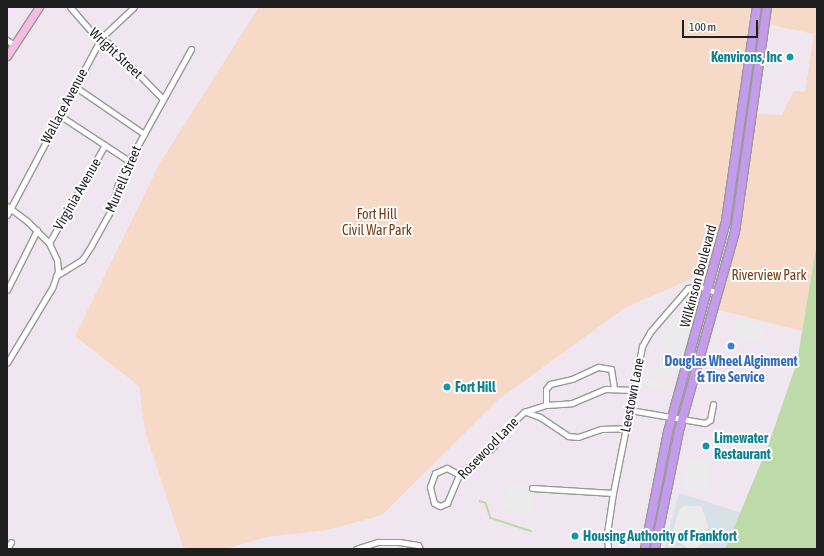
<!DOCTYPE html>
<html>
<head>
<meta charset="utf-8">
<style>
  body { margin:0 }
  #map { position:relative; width:824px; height:556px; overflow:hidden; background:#efe6ef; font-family:"Asap Condensed",sans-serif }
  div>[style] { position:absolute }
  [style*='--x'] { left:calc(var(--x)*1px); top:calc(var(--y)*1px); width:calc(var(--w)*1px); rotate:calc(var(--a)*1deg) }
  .industrial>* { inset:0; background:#d8e0e8 }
  .park>* { inset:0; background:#f6d9c6 }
  .parking>* { inset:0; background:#ebebeb }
  .water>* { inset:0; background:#bfdaa9 }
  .stream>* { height:1.5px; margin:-0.75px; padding:0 0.75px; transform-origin:0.75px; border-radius:0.75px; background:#bfdaa9 }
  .roads { filter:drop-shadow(1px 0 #999) drop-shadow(-1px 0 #999) drop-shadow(0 1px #999) drop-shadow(0 -1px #999) }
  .minor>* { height:5px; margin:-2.5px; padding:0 2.5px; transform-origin:2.5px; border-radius:2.5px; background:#fff }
  .secondary>* { height:7px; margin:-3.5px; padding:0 3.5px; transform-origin:3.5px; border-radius:3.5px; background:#f6bde1 }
  .trunk>* { height:8px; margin:-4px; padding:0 4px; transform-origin:4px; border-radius:4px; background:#c59bec }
  .dots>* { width:11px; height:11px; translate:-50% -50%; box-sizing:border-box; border:2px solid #fff; border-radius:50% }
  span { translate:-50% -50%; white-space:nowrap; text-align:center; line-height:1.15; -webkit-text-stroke:4px #fff; paint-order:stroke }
  .street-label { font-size:14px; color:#1f1f1f }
  .culture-label { font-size:14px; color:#0d838f; font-weight:700 }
  .right { translate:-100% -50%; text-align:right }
  .left { translate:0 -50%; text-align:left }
  .park-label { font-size:14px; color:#783b12 }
  .shop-label { font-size:14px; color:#366cbe; font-weight:700 }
  .frame { position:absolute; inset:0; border:8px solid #1f1f1f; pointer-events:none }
  .scale { position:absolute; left:682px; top:20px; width:76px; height:18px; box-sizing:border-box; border:2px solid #1f1f1f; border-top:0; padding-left:5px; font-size:12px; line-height:14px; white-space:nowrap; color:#1f1f1f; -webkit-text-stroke:3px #fff; paint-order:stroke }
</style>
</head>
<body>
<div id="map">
  <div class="industrial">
    <div style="clip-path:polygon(679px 493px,741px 513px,725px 549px,664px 549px)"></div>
  </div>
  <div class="park">
    <div style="clip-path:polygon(259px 7px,750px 7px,730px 200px,714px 269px,626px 307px,499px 399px,382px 515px,327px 530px,266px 537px,225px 549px,194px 549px,183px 547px,145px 431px,139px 386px,75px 336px,160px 163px)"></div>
    <div style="clip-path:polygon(771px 7px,817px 7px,817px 242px,802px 331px,719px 310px,757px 114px,782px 115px,794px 91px,805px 92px,814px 34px,767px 24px)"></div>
  </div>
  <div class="parking">
    <div style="clip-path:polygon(673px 310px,675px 315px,683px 314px,681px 320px,692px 323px,676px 377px,672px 376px,668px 381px,673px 384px,672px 388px,670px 392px,642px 385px,643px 377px,662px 382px,663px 379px,646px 376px,647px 372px,639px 373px,641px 364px,656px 369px,658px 366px,660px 366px,666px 347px,662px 345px,663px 342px,656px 340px,668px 326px,671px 328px,667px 318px)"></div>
    <div style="clip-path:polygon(738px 318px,765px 324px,759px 342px,736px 335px)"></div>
    <div style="clip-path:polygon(689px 458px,711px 464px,706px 487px,701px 487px,702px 493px,683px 489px)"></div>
    <div style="clip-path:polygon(508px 484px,538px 485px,529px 515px,502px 508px)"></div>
    <div style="clip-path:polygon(684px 506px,701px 506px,708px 525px,707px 541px,693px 549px,689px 549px,673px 537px,676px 519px,680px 509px)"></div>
  </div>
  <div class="water">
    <div style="clip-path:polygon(817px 242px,817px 549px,725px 549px,768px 446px,797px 362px)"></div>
  </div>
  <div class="stream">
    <div style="--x:480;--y:501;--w:6;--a:18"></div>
    <div style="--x:486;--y:503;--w:16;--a:72"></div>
    <div style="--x:491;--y:518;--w:42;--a:18"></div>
  </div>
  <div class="roads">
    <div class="minor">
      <div style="--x:70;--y:7;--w:38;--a:49"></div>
      <div style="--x:95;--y:36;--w:15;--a:28"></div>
      <div style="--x:108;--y:43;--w:77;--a:45.5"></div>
      <div style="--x:7;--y:40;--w:9;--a:36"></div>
      <div style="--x:74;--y:86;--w:85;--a:34.4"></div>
      <div style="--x:59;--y:115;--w:84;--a:33.3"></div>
      <div style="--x:7;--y:206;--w:25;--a:37"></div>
      <div style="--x:27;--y:221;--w:31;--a:45"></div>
      <div style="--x:49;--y:243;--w:19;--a:65"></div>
      <div style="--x:57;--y:260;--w:11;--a:85"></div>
      <div style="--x:58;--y:271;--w:18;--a:109"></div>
      <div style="--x:52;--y:288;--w:87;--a:121"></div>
      <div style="--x:7;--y:215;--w:200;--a:-62"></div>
      <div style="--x:101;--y:38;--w:45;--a:-43.2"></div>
      <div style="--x:49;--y:243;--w:113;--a:-60.3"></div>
      <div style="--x:56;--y:276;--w:31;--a:-32"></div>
      <div style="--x:82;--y:260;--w:17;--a:-57"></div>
      <div style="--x:91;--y:246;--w:39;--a:-61"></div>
      <div style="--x:110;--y:212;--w:29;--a:-74"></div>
      <div style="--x:118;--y:184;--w:25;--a:-64"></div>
      <div style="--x:129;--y:161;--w:128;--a:-61"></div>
      <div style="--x:7;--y:290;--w:67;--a:-63.4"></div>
      <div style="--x:546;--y:405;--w:16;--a:-90"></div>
      <div style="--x:546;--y:389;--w:6;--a:-51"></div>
      <div style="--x:550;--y:384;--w:23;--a:-13"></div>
      <div style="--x:572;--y:379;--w:29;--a:-25"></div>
      <div style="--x:598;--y:367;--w:13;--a:9"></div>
      <div style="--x:611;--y:369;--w:18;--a:81"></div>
      <div style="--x:630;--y:410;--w:76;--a:9.8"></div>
      <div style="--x:705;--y:423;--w:6;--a:-31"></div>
      <div style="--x:710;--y:420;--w:16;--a:-79"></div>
      <div style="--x:526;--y:412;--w:15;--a:20"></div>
      <div style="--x:540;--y:417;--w:34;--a:34"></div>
      <div style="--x:568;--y:436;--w:10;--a:6"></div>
      <div style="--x:578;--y:437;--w:24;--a:-19"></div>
      <div style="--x:601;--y:429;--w:25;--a:-2"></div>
      <div style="--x:460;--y:475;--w:15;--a:-152"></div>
      <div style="--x:447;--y:468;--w:13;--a:157"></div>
      <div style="--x:435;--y:473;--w:15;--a:110"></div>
      <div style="--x:430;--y:487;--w:16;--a:76"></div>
      <div style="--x:434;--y:503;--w:7;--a:27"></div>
      <div style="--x:440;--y:506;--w:8;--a:-23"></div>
      <div style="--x:447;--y:503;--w:30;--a:-67"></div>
      <div style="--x:459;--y:475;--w:1;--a:0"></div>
      <div style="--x:460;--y:475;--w:8;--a:-45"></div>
      <div style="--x:466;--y:469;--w:8;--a:-40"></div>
      <div style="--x:472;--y:464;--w:28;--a:-39"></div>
      <div style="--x:494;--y:446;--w:25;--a:-53"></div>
      <div style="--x:509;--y:426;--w:21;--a:-43"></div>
      <div style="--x:524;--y:412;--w:23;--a:-18"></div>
      <div style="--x:546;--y:405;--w:26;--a:-4"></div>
      <div style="--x:572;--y:403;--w:36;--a:-23"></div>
      <div style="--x:605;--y:389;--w:29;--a:2"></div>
      <div style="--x:532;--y:488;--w:81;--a:3.5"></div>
      <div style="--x:7;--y:549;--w:8;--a:-60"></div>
      <div style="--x:356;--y:549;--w:23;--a:-18"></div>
      <div style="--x:378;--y:542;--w:21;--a:0"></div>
      <div style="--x:399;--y:542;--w:19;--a:9"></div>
      <div style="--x:418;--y:545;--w:4;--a:63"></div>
      <div style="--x:608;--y:549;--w:16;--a:-94"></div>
      <div style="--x:607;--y:533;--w:40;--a:-81.5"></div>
      <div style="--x:613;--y:493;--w:150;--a:-78.8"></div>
      <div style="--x:642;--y:346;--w:16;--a:-60"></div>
      <div style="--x:650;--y:332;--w:58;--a:-49.2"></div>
      <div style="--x:688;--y:288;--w:10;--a:-11"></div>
      <div style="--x:698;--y:286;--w:21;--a:19"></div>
    </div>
    <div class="secondary">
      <div style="--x:7;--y:56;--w:59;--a:-56.9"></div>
    </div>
    <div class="trunk">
      <div style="--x:645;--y:549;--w:119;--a:-78.9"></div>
      <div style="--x:668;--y:432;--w:219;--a:-74.6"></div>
      <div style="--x:726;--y:221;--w:216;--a:-81.8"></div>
      <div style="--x:655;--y:549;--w:120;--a:-78.5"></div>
      <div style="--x:679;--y:431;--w:207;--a:-74.3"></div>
      <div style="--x:735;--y:232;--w:227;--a:-81.9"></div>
    </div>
  </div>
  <div class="dots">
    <div style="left:790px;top:57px;background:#0f9aa8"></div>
    <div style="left:731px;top:346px;background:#3f7fe0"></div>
    <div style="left:447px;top:387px;background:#0f9aa8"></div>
    <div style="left:706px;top:446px;background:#0f9aa8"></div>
    <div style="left:575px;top:536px;background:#0f9aa8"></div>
  </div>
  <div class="street-label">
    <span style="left:116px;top:53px;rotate:43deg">Wright Street</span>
    <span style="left:64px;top:106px;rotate:-62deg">Wallace Avenue</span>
    <span style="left:123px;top:179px;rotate:-67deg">Murrell Street</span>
    <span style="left:77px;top:194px;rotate:-60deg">Virginia Avenue</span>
    <span style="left:698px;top:276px;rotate:-75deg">Wilkinson Boulevard</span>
    <span style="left:632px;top:395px;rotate:-79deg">Leestown Lane</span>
    <span style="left:488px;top:448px;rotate:-46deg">Rosewood Lane</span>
  </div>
  <div class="culture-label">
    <span class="right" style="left:782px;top:57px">Kenvirons, Inc</span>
    <span class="left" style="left:455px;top:387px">Fort Hill</span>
    <span class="left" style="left:714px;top:446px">Limewater<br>Restaurant</span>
    <span class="left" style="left:583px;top:536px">Housing Authority of Frankfort</span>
  </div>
  <div class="park-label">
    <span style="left:377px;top:222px">Fort Hill<br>Civil War Park</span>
    <span style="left:769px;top:275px">Riverview Park</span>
  </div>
  <div class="shop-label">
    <span style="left:731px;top:369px">Douglas Wheel Alginment<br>&amp; Tire Service</span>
  </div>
  <div class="frame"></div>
  <div class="scale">100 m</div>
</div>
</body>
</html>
